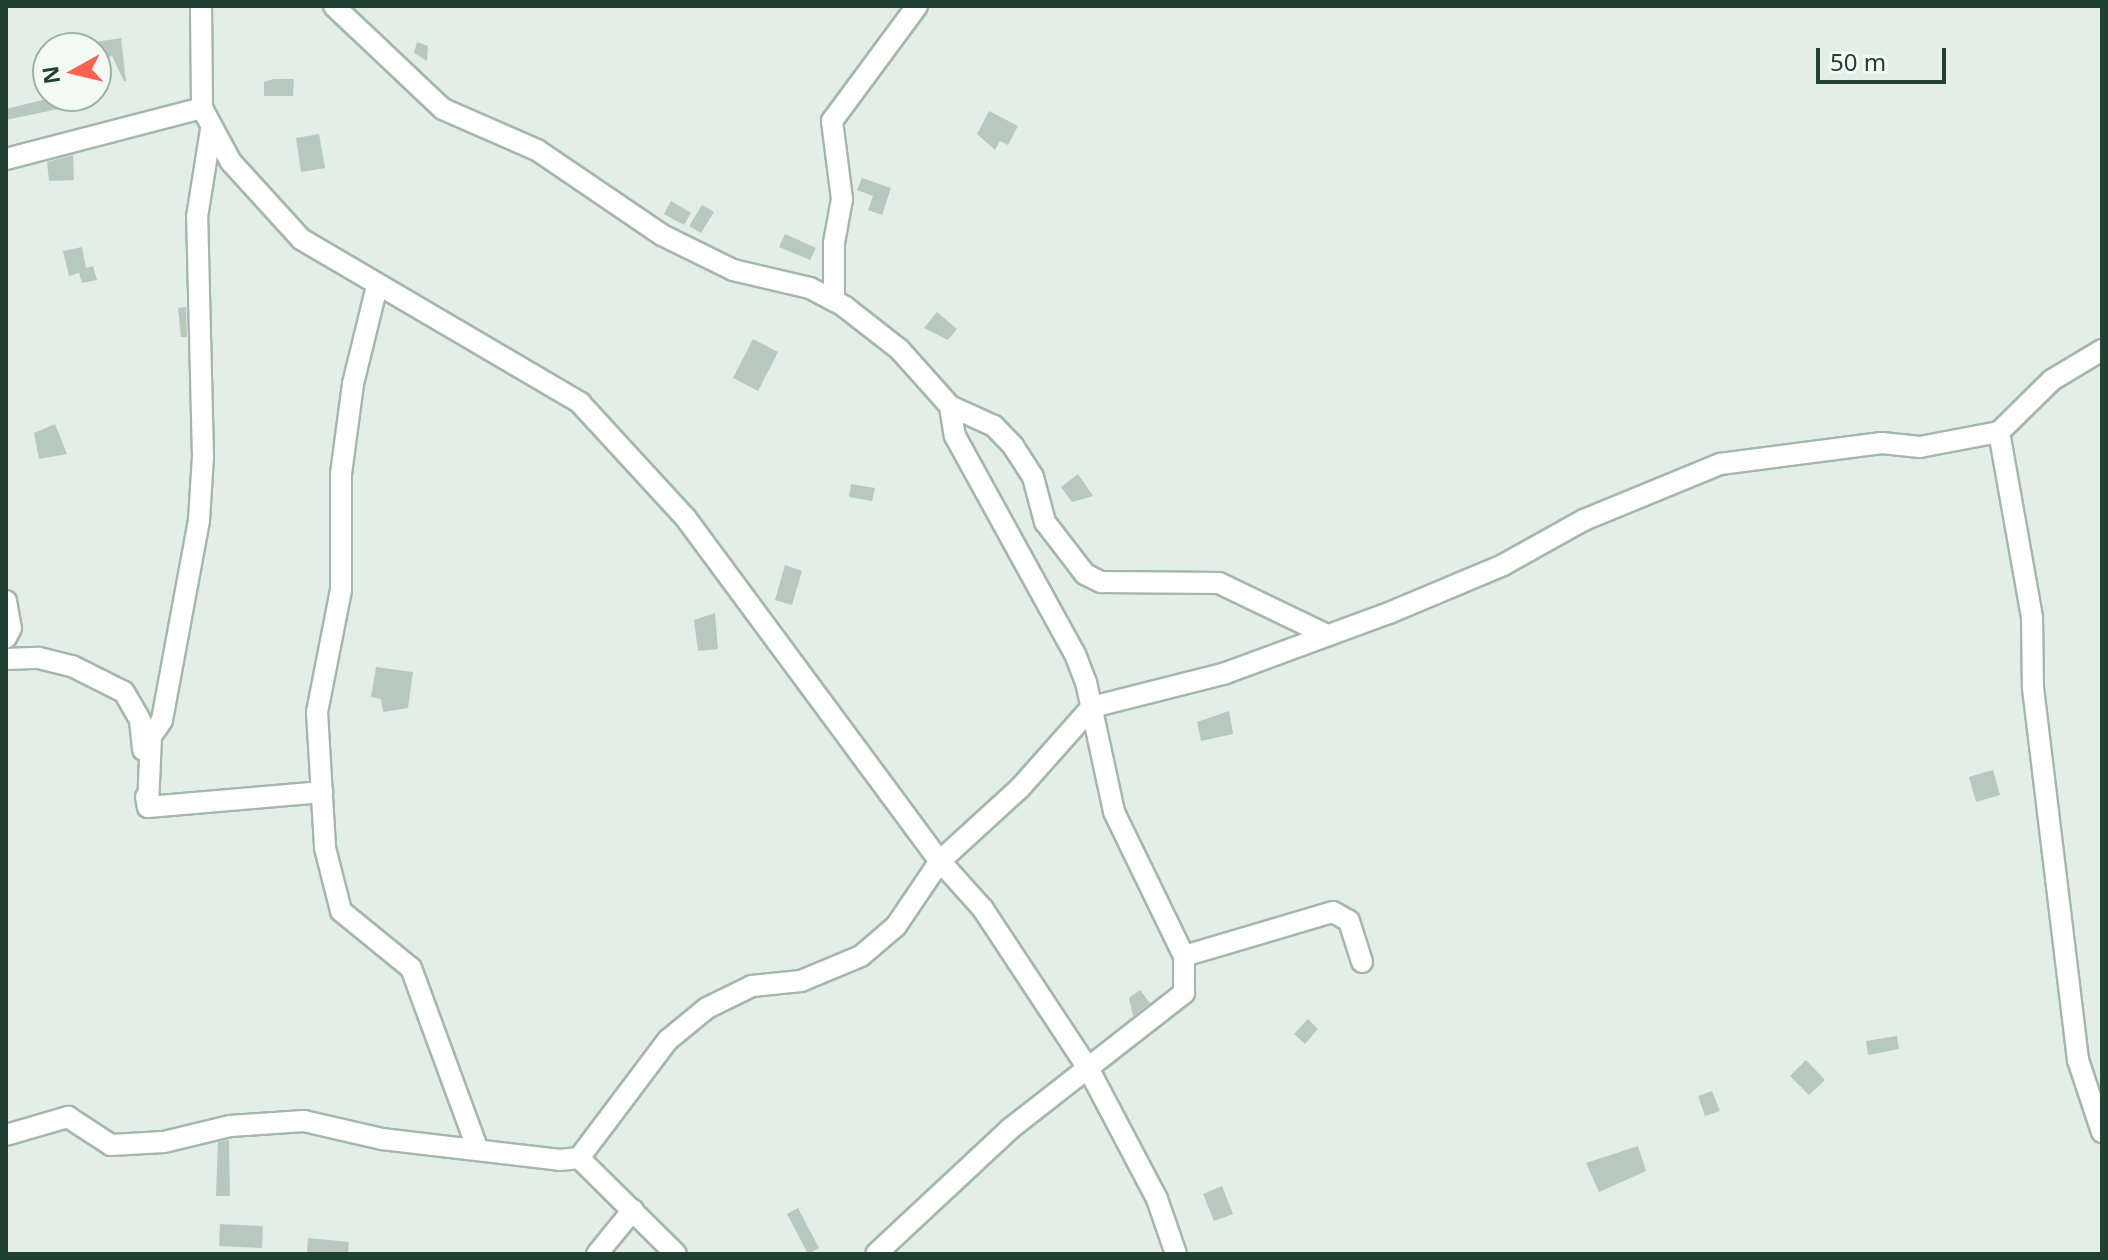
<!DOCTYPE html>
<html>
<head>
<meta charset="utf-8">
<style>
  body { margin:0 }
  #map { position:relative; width:2108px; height:1260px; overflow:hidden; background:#e2eee7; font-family:"Noto Sans",sans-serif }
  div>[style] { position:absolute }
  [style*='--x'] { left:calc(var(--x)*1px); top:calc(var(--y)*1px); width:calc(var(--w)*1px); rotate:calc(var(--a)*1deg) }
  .building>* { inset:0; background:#b7c9bf }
  .roads { filter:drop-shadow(2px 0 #a4b7ad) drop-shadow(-2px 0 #a4b7ad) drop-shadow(0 2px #a4b7ad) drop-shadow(0 -2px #a4b7ad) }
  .minor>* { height:20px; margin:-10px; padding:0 10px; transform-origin:10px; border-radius:10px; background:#fff }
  span { translate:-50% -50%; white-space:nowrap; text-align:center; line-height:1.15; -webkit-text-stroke:7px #f3faf5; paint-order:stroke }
  .frame { position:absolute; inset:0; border:8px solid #204133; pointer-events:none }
  .north { position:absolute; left:32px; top:32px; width:80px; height:80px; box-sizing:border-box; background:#f3faf5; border:2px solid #9fb0a7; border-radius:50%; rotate:262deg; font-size:22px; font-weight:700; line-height:32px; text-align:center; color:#204133 }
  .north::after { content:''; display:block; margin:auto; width:28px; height:36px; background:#ff614e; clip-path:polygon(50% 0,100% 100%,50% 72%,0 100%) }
  .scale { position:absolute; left:1816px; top:48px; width:130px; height:36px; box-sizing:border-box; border:4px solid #204133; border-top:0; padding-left:10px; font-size:24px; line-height:28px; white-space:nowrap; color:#204133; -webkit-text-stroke:6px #f3faf5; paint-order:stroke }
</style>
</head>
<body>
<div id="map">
  <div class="building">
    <div style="clip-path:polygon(121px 38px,126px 81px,124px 81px,112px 56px,96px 60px,96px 42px)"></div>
    <div style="clip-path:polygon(417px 42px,428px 46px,427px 61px,414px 53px)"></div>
    <div style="clip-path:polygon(274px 79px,294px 79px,293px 96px,264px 96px,264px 82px)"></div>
    <div style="clip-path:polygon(59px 96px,63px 108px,6px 120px,6px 109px)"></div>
    <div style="clip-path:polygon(989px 111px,1018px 126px,1008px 145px,1000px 141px,995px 150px,977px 134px)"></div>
    <div style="clip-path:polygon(319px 134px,325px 168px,301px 172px,296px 138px)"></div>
    <div style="clip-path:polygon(73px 155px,74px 180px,49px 181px,47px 162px)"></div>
    <div style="clip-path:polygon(862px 178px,891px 188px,882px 215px,868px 210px,873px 196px,857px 190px)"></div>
    <div style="clip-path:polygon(671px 201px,691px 213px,684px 225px,664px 214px)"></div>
    <div style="clip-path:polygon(702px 205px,714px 212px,701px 233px,689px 226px)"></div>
    <div style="clip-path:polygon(785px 234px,816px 248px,810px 260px,779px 247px)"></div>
    <div style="clip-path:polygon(82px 247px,86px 268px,93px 266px,97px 280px,82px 283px,79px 273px,69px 276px,63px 251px)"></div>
    <div style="clip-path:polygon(186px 307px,187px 337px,181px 337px,178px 308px)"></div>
    <div style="clip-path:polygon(937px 312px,957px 329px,948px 340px,924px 328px)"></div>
    <div style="clip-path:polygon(753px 339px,778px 352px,758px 391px,733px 378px)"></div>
    <div style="clip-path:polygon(55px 424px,67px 454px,39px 459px,34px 433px)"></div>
    <div style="clip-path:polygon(1078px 474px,1093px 496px,1072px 502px,1061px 487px)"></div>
    <div style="clip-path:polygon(851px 484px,875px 488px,872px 501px,849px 497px)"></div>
    <div style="clip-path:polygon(785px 565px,802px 571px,792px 605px,775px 600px)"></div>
    <div style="clip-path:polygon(715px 613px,718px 649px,698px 651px,694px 620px)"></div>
    <div style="clip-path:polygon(376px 667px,413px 672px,408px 708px,383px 712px,381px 699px,371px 697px)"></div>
    <div style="clip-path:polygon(1229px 711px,1233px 734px,1201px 741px,1197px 722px)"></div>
    <div style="clip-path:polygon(1993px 770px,2000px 795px,1976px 802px,1969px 777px)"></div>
    <div style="clip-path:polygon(1140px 990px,1150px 1003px,1133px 1016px,1129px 998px)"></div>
    <div style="clip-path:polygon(1308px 1019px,1318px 1029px,1305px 1044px,1294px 1034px)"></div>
    <div style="clip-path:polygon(1897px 1036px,1899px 1049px,1868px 1055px,1866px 1041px)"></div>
    <div style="clip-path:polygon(1806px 1060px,1825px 1080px,1809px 1095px,1790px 1076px)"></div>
    <div style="clip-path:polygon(1712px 1091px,1720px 1111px,1705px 1116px,1698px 1096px)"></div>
    <div style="clip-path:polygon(229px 1140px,230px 1196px,216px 1196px,218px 1142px)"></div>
    <div style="clip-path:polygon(1638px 1146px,1646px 1171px,1599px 1192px,1586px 1163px)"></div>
    <div style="clip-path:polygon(1222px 1186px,1233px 1214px,1214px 1221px,1203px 1194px)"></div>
    <div style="clip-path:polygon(798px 1208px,819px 1248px,808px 1254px,787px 1214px)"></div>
    <div style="clip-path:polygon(220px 1224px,263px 1226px,262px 1248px,219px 1246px)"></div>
    <div style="clip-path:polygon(308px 1238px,349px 1242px,348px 1254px,307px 1253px)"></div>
  </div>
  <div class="roads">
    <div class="minor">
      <div style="--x:201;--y:6;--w:102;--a:89.4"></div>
      <div style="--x:202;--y:108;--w:61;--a:61.8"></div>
      <div style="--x:231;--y:162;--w:104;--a:47.7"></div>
      <div style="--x:301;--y:239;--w:324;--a:30.4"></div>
      <div style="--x:580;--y:403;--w:155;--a:47.4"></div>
      <div style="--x:685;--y:517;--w:428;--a:53.5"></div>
      <div style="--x:940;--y:861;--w:64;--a:48.1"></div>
      <div style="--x:983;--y:909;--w:191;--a:56.6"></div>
      <div style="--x:1088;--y:1068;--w:148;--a:62.2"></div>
      <div style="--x:1157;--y:1199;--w:58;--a:70.9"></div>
      <div style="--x:334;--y:6;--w:150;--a:43.4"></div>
      <div style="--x:443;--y:109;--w:103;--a:23.6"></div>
      <div style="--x:537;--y:150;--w:151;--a:34.2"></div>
      <div style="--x:662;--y:235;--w:79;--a:26.2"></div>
      <div style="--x:733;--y:270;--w:79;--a:13.2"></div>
      <div style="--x:810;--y:288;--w:40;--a:28"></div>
      <div style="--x:845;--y:307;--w:68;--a:37.9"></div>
      <div style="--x:899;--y:349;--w:76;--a:48.2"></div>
      <div style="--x:950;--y:406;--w:30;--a:81"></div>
      <div style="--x:955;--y:436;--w:249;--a:61.2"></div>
      <div style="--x:1075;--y:654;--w:30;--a:69"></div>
      <div style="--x:1086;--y:682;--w:133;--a:77.8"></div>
      <div style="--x:1114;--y:812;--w:160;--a:64.1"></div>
      <div style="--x:1184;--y:956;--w:37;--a:90"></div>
      <div style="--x:1184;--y:993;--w:221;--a:142"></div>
      <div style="--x:1010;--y:1129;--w:183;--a:137"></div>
      <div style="--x:6;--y:159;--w:203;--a:-14.6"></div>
      <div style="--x:377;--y:286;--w:101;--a:103.8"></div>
      <div style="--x:353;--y:384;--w:91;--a:97.6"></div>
      <div style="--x:341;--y:474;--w:116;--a:90"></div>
      <div style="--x:341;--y:590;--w:124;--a:101.1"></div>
      <div style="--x:317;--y:712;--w:136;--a:86.6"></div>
      <div style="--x:325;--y:848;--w:65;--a:75.7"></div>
      <div style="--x:341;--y:911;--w:90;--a:39.2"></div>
      <div style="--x:411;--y:968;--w:191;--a:69.8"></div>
      <div style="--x:834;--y:301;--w:58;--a:-90"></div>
      <div style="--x:834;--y:243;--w:45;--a:-79.7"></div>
      <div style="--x:842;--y:199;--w:79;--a:-97.3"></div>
      <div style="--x:832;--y:121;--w:143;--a:-53.5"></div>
      <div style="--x:2102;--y:350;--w:58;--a:149"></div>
      <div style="--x:2052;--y:380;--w:74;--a:135.5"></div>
      <div style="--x:1999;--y:432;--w:189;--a:79.9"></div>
      <div style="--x:2032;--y:618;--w:70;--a:89.2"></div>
      <div style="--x:2033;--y:688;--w:375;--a:83.1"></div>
      <div style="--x:2078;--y:1060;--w:76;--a:71.6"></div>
      <div style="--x:950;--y:406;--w:48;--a:24.4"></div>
      <div style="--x:994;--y:426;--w:28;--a:46"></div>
      <div style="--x:1013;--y:446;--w:37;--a:57"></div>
      <div style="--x:1033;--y:477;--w:47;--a:75.1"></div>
      <div style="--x:1045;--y:522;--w:66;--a:52.4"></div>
      <div style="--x:1085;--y:574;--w:18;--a:27"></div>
      <div style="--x:1101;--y:582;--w:118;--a:0.5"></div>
      <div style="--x:1219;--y:583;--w:120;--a:25.7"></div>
      <div style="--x:6;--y:601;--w:27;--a:80"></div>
      <div style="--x:11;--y:628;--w:11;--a:117"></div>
      <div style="--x:6;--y:659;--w:33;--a:-2"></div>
      <div style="--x:39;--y:658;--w:34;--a:14"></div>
      <div style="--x:72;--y:666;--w:58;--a:26.6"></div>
      <div style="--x:124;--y:692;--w:32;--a:60"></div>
      <div style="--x:140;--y:720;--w:30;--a:84"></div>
      <div style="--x:146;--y:797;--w:10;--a:79"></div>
      <div style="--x:148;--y:807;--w:175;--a:-4.9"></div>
      <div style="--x:148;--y:807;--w:71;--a:-87.6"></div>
      <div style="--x:151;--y:736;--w:19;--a:-55"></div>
      <div style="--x:162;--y:720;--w:203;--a:-79.5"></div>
      <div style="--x:199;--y:520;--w:63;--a:-86.4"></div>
      <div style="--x:203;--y:457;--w:240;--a:-91.4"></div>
      <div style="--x:197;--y:217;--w:88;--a:-80.9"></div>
      <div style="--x:1184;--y:956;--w:155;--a:-16.5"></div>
      <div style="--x:1333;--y:912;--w:18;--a:29"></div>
      <div style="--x:1349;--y:921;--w:43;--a:72.4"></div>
      <div style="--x:6;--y:1135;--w:65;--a:-16.2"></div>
      <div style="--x:68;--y:1117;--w:51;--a:33.1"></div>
      <div style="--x:111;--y:1145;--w:53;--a:-3.2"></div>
      <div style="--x:164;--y:1142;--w:68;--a:-13.6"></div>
      <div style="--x:230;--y:1126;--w:74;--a:-3.9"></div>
      <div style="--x:304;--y:1121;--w:80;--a:13"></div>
      <div style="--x:382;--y:1139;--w:179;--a:6.7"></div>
      <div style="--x:560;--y:1160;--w:19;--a:-6"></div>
      <div style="--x:579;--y:1158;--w:148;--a:-53"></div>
      <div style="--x:668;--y:1040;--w:50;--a:-39.4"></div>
      <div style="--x:707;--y:1008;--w:50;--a:-26.1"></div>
      <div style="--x:752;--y:986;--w:49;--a:-5.8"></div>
      <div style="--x:801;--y:981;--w:65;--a:-22.6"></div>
      <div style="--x:861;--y:956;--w:46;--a:-40.6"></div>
      <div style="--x:896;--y:926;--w:78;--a:-55.9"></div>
      <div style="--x:940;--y:861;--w:108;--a:-42.4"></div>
      <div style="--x:1020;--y:788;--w:108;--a:-48.4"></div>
      <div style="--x:1092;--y:707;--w:138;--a:-14.2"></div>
      <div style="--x:1226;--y:673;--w:174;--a:-20.2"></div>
      <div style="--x:1389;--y:613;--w:124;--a:-22.8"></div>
      <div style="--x:1503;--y:565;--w:93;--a:-29.1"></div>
      <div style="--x:1584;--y:520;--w:147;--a:-22.4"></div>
      <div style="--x:1720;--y:464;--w:163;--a:-7.4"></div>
      <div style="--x:1882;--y:443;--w:38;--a:6"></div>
      <div style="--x:1920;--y:447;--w:80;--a:-10.8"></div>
      <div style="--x:579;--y:1158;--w:136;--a:44.7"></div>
      <div style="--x:597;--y:1254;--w:57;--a:-50.7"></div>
    </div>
  </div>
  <div class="frame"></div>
  <div class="north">N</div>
  <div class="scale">50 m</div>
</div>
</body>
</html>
